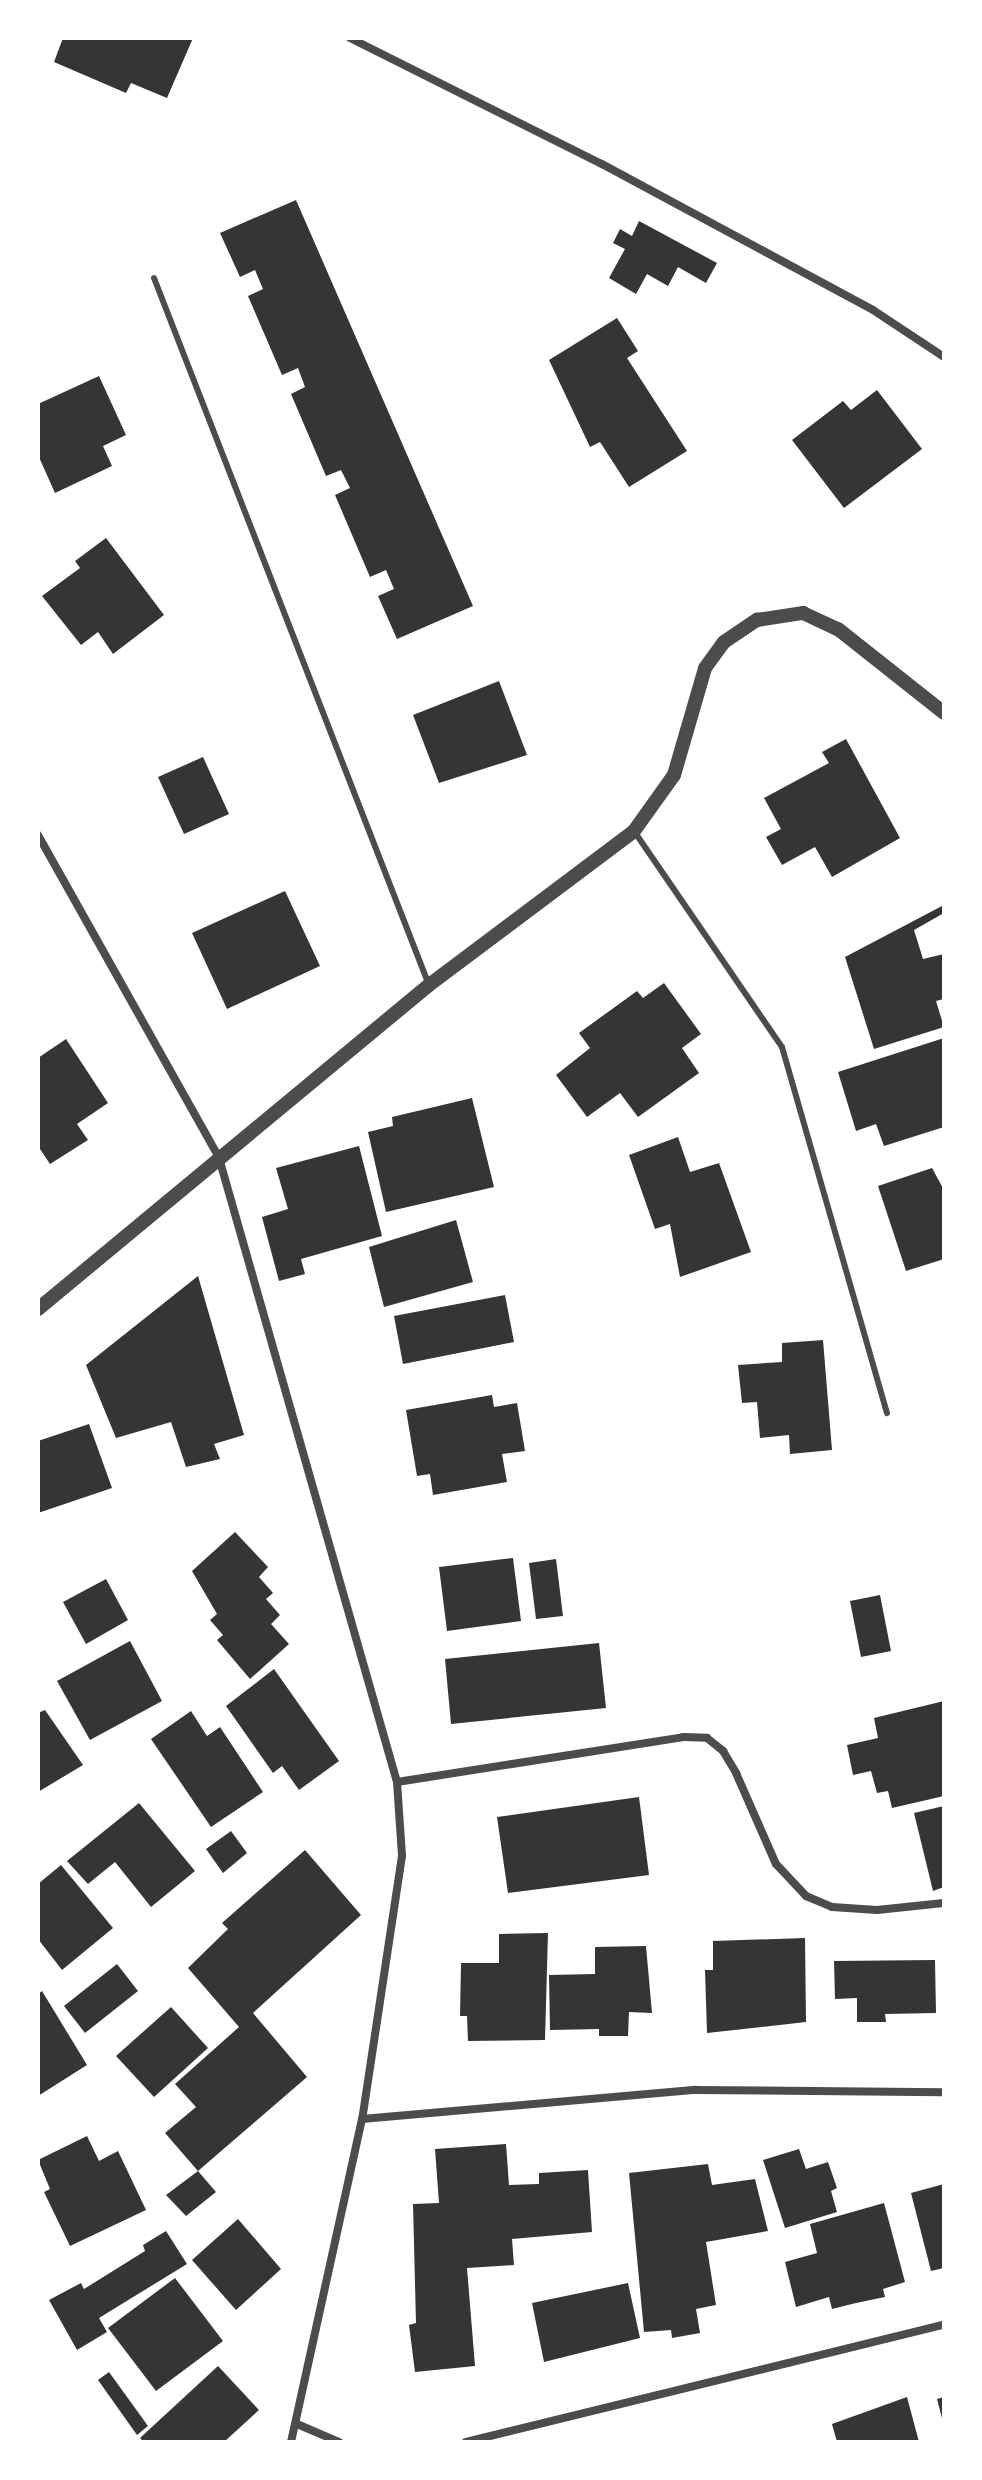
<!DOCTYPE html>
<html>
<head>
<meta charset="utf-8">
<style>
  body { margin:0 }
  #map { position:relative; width:982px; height:2480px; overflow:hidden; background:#fff; font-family:"DejaVu Sans",sans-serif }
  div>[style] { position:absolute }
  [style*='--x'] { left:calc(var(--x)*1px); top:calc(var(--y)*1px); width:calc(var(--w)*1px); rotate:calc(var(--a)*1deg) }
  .building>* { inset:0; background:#353535 }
  .service>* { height:6px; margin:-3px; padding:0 3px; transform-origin:3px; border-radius:3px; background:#4c4c4c }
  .minor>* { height:8px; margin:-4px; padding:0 4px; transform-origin:4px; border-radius:4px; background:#4c4c4c }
  .tertiary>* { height:14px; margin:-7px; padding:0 7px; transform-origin:7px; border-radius:7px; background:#4c4c4c }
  span { translate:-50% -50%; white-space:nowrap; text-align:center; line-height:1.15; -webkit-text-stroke:7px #fff; paint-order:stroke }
  .frame { position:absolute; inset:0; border:40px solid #fff; pointer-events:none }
</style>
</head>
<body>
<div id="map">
  <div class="building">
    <div style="clip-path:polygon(63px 38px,193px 38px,167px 98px,131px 83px,126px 93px,54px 62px)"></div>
    <div style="clip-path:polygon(296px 200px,473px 606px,397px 639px,378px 596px,394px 589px,386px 570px,370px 577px,335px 495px,350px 488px,341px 470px,326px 476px,291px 394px,305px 387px,298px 368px,282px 375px,248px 296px,263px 289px,255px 270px,240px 277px,220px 233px)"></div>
    <div style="clip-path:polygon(639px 221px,717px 263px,706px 283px,678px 267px,668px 286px,647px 274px,636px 294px,609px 278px,625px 249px,613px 243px,620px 229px,632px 236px)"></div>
    <div style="clip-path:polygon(617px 318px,638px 351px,627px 358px,687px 451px,629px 487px,600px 442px,590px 447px,549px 360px)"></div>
    <div style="clip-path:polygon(99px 376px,126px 435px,103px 446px,112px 466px,55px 493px,38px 455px,38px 404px)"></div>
    <div style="clip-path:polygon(877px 390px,922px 449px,844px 508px,792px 440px,843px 401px,851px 410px)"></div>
    <div style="clip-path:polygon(106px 538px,164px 615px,113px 654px,98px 632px,81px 645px,42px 596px,80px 568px,75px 561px)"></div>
    <div style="clip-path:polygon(499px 681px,527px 755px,439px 783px,413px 715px)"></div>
    <div style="clip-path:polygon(846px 739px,900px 838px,832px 877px,815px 847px,782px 865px,766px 837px,781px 829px,764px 798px,829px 763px,822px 752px)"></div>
    <div style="clip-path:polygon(203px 757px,229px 814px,184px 834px,158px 777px)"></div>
    <div style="clip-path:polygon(285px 891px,320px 966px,227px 1009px,192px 933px)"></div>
    <div style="clip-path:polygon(942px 906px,944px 913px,914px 930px,923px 959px,944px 954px,944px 999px,936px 1001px,944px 1027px,874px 1049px,845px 957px)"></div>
    <div style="clip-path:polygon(664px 983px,701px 1034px,682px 1048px,699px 1073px,638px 1117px,620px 1093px,587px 1117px,556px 1075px,590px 1048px,579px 1033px,637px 991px,643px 998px)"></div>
    <div style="clip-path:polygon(944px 1038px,944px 1127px,884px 1146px,876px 1124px,856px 1131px,838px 1072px)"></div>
    <div style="clip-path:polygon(66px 1039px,108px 1103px,77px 1124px,88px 1140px,50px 1164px,38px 1146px,38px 1058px)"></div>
    <div style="clip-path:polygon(472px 1098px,494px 1187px,386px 1212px,368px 1132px,393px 1126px,392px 1117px)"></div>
    <div style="clip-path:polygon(678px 1137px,690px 1172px,719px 1163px,751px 1252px,680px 1277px,670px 1224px,655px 1229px,629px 1155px)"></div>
    <div style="clip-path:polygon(359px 1146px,382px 1236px,301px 1259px,305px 1274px,279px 1281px,262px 1217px,288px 1209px,276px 1168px)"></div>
    <div style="clip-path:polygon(932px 1168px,944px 1190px,944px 1259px,906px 1271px,878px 1186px)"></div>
    <div style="clip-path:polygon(456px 1220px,473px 1282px,384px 1307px,369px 1247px)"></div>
    <div style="clip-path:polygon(198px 1276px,244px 1435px,214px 1444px,220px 1459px,186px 1467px,171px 1422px,116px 1438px,86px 1365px)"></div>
    <div style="clip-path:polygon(505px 1295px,514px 1342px,403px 1364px,394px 1316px)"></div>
    <div style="clip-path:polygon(823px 1340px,832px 1450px,790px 1454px,789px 1435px,760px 1438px,757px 1402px,742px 1403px,738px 1365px,782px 1362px,782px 1343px)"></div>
    <div style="clip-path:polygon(492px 1395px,494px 1407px,517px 1403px,525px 1451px,502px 1454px,507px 1482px,433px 1495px,430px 1474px,417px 1476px,406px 1410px)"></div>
    <div style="clip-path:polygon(89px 1424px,112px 1488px,38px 1513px,38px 1441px)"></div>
    <div style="clip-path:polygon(235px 1532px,268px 1567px,259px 1577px,273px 1593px,266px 1599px,280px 1615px,271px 1624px,289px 1644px,250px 1679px,217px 1640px,223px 1635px,210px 1620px,217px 1614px,192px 1571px)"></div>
    <div style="clip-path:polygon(513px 1558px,521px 1621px,447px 1631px,439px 1567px)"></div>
    <div style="clip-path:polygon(556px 1559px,563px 1616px,536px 1619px,529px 1563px)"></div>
    <div style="clip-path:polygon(106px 1579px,128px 1620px,86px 1644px,63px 1602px)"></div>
    <div style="clip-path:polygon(880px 1595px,891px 1651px,861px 1657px,850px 1601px)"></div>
    <div style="clip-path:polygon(130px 1641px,162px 1701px,90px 1740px,57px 1681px)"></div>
    <div style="clip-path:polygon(599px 1643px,606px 1708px,451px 1724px,445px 1659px)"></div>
    <div style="clip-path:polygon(274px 1669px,339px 1761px,299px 1790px,282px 1766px,273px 1773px,226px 1706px)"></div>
    <div style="clip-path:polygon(944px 1701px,944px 1796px,892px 1808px,888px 1791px,877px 1793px,871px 1771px,853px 1775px,847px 1745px,878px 1738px,874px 1718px)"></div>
    <div style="clip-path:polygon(45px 1710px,83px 1765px,38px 1792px,38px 1713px)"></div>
    <div style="clip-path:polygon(191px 1711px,207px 1736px,220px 1727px,263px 1792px,211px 1827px,151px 1739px)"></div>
    <div style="clip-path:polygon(639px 1797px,649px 1875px,508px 1893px,497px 1817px)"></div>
    <div style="clip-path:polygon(139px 1803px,195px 1871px,151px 1907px,115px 1862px,88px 1884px,67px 1861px)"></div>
    <div style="clip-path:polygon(944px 1806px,944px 1887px,933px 1891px,914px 1813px)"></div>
    <div style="clip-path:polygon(231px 1831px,247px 1853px,223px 1873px,206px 1849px)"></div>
    <div style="clip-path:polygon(305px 1850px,361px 1915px,253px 2013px,307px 2077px,198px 2171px,165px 2133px,196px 2107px,175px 2084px,239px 2027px,188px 1968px,228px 1929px,222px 1923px)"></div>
    <div style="clip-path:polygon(61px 1865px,113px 1928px,62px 1970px,38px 1939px,38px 1884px)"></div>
    <div style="clip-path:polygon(548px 1933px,545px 2040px,468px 2041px,467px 2016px,460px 2016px,461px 1963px,499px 1963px,499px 1934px)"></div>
    <div style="clip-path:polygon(805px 1938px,806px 2022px,707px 2033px,705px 1970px,713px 1970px,713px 1941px)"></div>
    <div style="clip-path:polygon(646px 1946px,652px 2013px,629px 2012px,628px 2036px,599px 2036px,599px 2029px,550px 2030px,549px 1975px,595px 1974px,595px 1947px)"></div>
    <div style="clip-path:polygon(935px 1960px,936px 2013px,885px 2014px,886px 2022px,857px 2022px,857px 1998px,835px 1999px,834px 1961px)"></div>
    <div style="clip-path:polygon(117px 1964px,138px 1991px,85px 2033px,64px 2006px)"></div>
    <div style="clip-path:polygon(42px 1991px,87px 2065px,38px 2096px,38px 1994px)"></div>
    <div style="clip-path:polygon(171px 2007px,208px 2048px,154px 2097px,116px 2056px)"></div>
    <div style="clip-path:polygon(87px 2136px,99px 2161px,118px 2151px,146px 2210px,70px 2246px,44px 2192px,50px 2189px,38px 2160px)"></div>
    <div style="clip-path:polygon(506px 2144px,509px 2185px,539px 2184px,539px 2173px,588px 2170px,592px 2232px,512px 2239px,514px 2265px,467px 2268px,475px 2366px,415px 2372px,409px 2325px,416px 2323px,413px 2204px,439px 2203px,435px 2149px)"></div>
    <div style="clip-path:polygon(799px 2149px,806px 2169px,828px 2162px,837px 2188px,831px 2191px,837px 2212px,785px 2228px,763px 2160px)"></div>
    <div style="clip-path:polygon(708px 2164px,712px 2185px,755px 2179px,768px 2231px,706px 2242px,716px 2305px,696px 2309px,700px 2333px,672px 2338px,671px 2330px,644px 2332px,629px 2173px)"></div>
    <div style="clip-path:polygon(198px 2171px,216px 2192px,186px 2216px,166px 2195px)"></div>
    <div style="clip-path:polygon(944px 2184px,944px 2268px,931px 2271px,911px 2193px)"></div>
    <div style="clip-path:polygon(884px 2203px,905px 2282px,883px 2289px,885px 2297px,856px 2303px,832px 2309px,829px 2297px,796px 2307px,785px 2262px,817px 2253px,810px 2224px)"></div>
    <div style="clip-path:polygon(238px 2219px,281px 2269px,236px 2310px,192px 2260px)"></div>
    <div style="clip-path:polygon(166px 2231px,187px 2264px,99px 2318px,107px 2332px,77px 2350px,49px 2300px,81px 2283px,84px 2289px,145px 2251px,143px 2245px)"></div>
    <div style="clip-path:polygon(175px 2278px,223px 2341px,156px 2391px,108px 2328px)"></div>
    <div style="clip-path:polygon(628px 2283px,640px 2338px,544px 2362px,532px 2303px)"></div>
    <div style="clip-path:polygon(218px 2366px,259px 2410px,224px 2442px,144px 2442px,140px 2438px)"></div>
    <div style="clip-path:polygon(109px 2372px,148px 2426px,137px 2435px,98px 2380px)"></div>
    <div style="clip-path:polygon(907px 2397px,919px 2442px,837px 2442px,832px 2424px)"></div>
    <div style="clip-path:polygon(944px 2397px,944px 2422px,943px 2422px,937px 2399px)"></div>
  </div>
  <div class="service">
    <div style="--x:154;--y:278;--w:759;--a:68.75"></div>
    <div style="--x:634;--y:831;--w:262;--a:55.6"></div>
    <div style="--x:782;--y:1047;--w:381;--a:74"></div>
  </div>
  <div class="minor">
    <div style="--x:350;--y:38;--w:282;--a:26.6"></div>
    <div style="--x:602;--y:164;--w:308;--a:28.3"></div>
    <div style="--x:873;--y:310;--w:85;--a:33.5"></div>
    <div style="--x:38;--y:835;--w:370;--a:60.7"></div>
    <div style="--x:219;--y:1158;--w:649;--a:74.08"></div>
    <div style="--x:397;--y:1782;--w:74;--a:86.1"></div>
    <div style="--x:402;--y:1856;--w:266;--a:98.6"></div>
    <div style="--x:362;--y:2119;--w:331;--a:102.4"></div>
    <div style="--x:397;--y:1782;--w:290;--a:-8.9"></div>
    <div style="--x:683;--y:1737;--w:24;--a:2"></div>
    <div style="--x:707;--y:1738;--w:21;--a:39"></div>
    <div style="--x:723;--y:1751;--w:26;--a:59"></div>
    <div style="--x:736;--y:1773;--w:99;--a:66.3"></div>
    <div style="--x:776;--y:1864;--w:44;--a:46.8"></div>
    <div style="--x:806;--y:1896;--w:28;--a:23"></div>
    <div style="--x:832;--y:1907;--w:45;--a:3.8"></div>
    <div style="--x:877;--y:1910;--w:67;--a:-6"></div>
    <div style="--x:362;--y:2119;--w:335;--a:-5"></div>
    <div style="--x:696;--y:2090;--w:248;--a:0.5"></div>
    <div style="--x:297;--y:2424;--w:46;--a:23.2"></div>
    <div style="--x:466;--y:2442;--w:492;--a:-13.8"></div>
  </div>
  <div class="tertiary">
    <div style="--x:38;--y:1309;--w:508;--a:-39.65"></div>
    <div style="--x:429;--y:985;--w:256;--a:-36.9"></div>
    <div style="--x:634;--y:831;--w:69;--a:-54.5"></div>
    <div style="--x:674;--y:775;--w:111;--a:-73.8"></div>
    <div style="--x:705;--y:668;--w:32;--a:-54"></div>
    <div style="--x:724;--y:642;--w:40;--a:-34"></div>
    <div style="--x:757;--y:620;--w:47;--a:-8.7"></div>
    <div style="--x:803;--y:613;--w:38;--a:25"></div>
    <div style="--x:838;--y:629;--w:135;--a:38.4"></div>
  </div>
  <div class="frame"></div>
</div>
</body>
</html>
